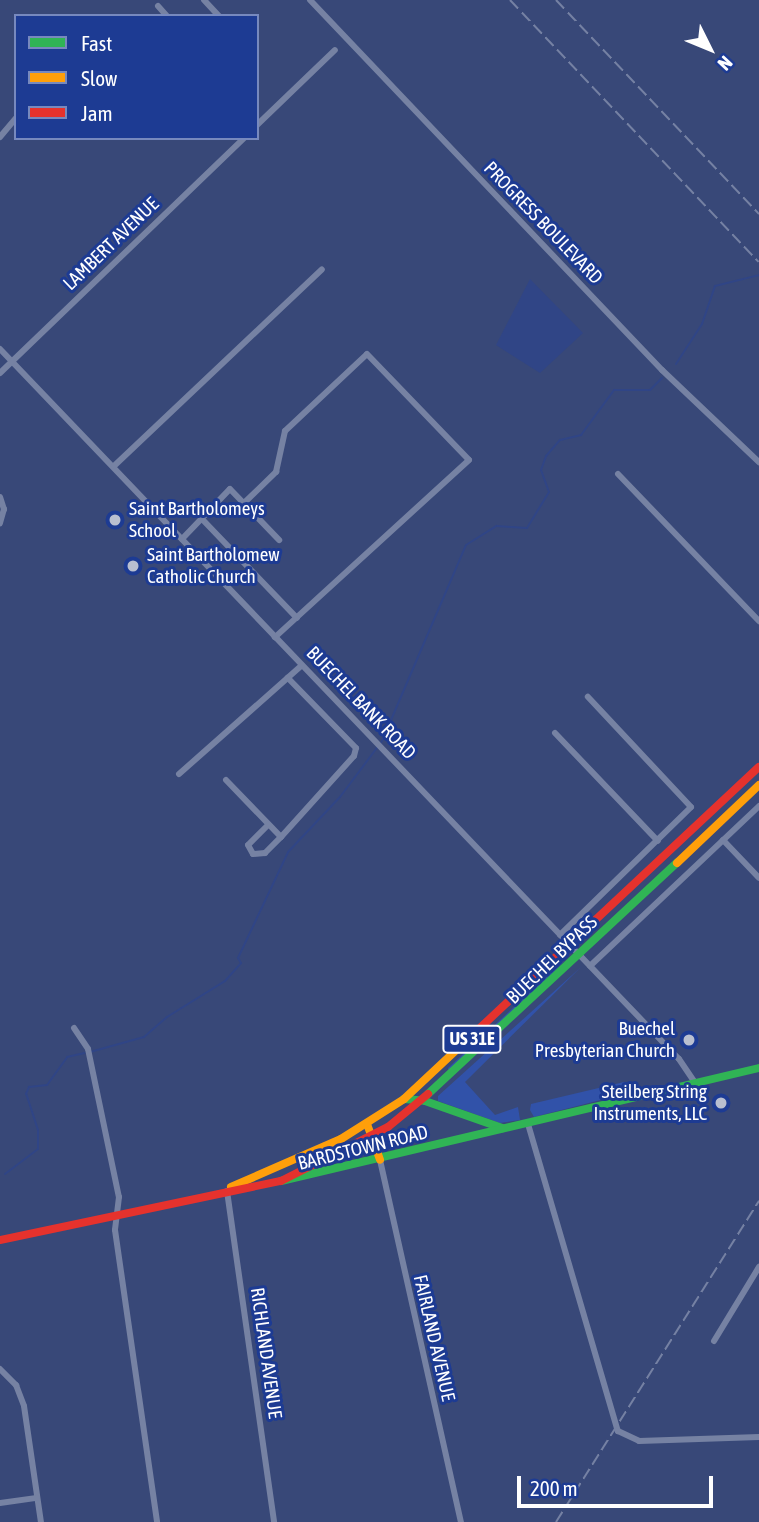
<!DOCTYPE html>
<html>
<head>
<meta charset="utf-8">
<style>
  body { margin:0 }
  #map { position:relative; width:759px; height:1522px; overflow:hidden; background:#384878; font-family:"Asap Condensed",sans-serif }
  div>[style] { position:absolute }
  [style*='--x'] { left:calc(var(--x)*1px); top:calc(var(--y)*1px); width:calc(var(--w)*1px); rotate:calc(var(--a)*1deg) }
  .green>* { inset:0; background:#3152a9 }
  .water>* { inset:0; background:#304586 }
  .stream>* { height:2px; margin:-1px; padding:0 1px; transform-origin:1px; border-radius:1px; background:#304586 }
  .street>* { height:6px; margin:-3px; padding:0 3px; transform-origin:3px; border-radius:3px; background:#7682a3 }
  .fast>* { height:8px; margin:-4px; padding:0 4px; transform-origin:4px; border-radius:4px; background:#30b455 }
  .slow>* { height:8px; margin:-4px; padding:0 4px; transform-origin:4px; border-radius:4px; background:#ff9f0a }
  .jam>* { height:8px; margin:-4px; padding:0 4px; transform-origin:4px; border-radius:4px; background:#e5322d }
  .rail>* { height:2px; margin-top:-1px; transform-origin:0; background:repeating-linear-gradient(90deg,#7581a3 0 12px,transparent 0 17px) }
  .dots>* { width:19px; height:19px; translate:-50% -50%; box-sizing:border-box; border:4px solid #1d3b93; border-radius:50% }
  span { translate:-50% -50%; white-space:nowrap; text-align:center; line-height:1.15; -webkit-text-stroke:6px #1d3b93; paint-order:stroke }
  .shield-label span { padding:2px 5px; background:#1d3b93; border:2px solid; border-radius:5px; -webkit-text-stroke-width:0 }
  .shield-label { font-size:18px; color:#fff; font-weight:700 }
  .street-label { font-size:19px; color:#fff }
  .poi-label { font-size:19px; color:#fff }
  .left { translate:0 -50%; text-align:left }
  .right { translate:-100% -50%; text-align:right }
  .legend { position:absolute; left:14px; top:14px; width:245px; height:126px; box-sizing:border-box; background:#1d3b93; border:2px solid #7789be; margin:0; padding:9px 12px; list-style:none; font-size:21px; color:#fff }
  .legend li { display:flex; align-items:center; gap:14px; height:35px }
  .legend b { width:35px; border:2px solid #7789be }
  .north { position:absolute; left:675px; top:14px; width:70px; height:70px; -webkit-text-stroke:5px #1d3b93; paint-order:stroke; rotate:133deg; font-size:19px; font-weight:700; line-height:28px; text-align:center; color:#fff }
  .north::after { content:''; display:block; margin:auto; width:24px; height:32px; background:#fff; clip-path:polygon(50% 0,100% 100%,50% 72%,0 100%) }
  .scale { position:absolute; left:517px; top:1476px; width:196px; height:32px; box-sizing:border-box; border:4px solid #fff; border-top:0; padding-left:9px; font-size:21px; line-height:24px; white-space:nowrap; color:#fff; -webkit-text-stroke:5px #1d3b93; paint-order:stroke }
</style>
</head>
<body>
<div id="map">
  <div class="green">
    <div style="clip-path:polygon(566px 959px,493px 1035px,449px 1071px,448px 1068px)"></div>
    <div style="clip-path:polygon(581px 967px,465px 1082px,495px 1115px,518px 1107px,520px 1120px,500px 1123px,438px 1101px,438px 1096px)"></div>
    <div style="clip-path:polygon(624px 1082px,631px 1084px,632px 1092px,534px 1117px,530px 1110px,531px 1104px)"></div>
  </div>
  <div class="water">
    <div style="clip-path:polygon(530px 279px,583px 333px,540px 373px,496px 345px)"></div>
  </div>
  <div class="stream">
    <div style="--x:676;--y:364;--w:48;--a:-57"></div>
    <div style="--x:702;--y:324;--w:40;--a:-71.1"></div>
    <div style="--x:715;--y:286;--w:45;--a:-14"></div>
    <div style="--x:90;--y:1052;--w:56;--a:-15.5"></div>
    <div style="--x:144;--y:1037;--w:30;--a:-41"></div>
    <div style="--x:167;--y:1017;--w:68;--a:-31.8"></div>
    <div style="--x:225;--y:981;--w:24;--a:-48"></div>
    <div style="--x:241;--y:963;--w:6;--a:-121"></div>
    <div style="--x:238;--y:958;--w:117;--a:-64.7"></div>
    <div style="--x:288;--y:852;--w:76;--a:-46.6"></div>
    <div style="--x:340;--y:797;--w:70;--a:-53.1"></div>
    <div style="--x:382;--y:741;--w:213;--a:-66.8"></div>
    <div style="--x:466;--y:545;--w:36;--a:-32"></div>
    <div style="--x:497;--y:526;--w:30;--a:4"></div>
    <div style="--x:527;--y:528;--w:42;--a:-58.6"></div>
    <div style="--x:549;--y:492;--w:23;--a:-110"></div>
    <div style="--x:541;--y:470;--w:15;--a:-70"></div>
    <div style="--x:546;--y:456;--w:21;--a:-49"></div>
    <div style="--x:560;--y:440;--w:22;--a:-13"></div>
    <div style="--x:581;--y:435;--w:56;--a:-53.7"></div>
    <div style="--x:614;--y:390;--w:36;--a:0"></div>
    <div style="--x:650;--y:390;--w:17;--a:-45"></div>
    <div style="--x:5;--y:1174;--w:41;--a:-37.1"></div>
    <div style="--x:38;--y:1149;--w:19;--a:-90"></div>
    <div style="--x:38;--y:1130;--w:38;--a:-108"></div>
    <div style="--x:26;--y:1094;--w:8;--a:-67"></div>
    <div style="--x:29;--y:1087;--w:18;--a:-6"></div>
    <div style="--x:47;--y:1085;--w:34;--a:-54"></div>
    <div style="--x:67;--y:1057;--w:18;--a:-13"></div>
  </div>
  <div class="street">
    <div style="--x:204;--y:0;--w:22;--a:47"></div>
    <div style="--x:310;--y:0;--w:511;--a:46.43"></div>
    <div style="--x:662;--y:370;--w:134;--a:43.5"></div>
    <div style="--x:158;--y:6;--w:13;--a:48"></div>
    <div style="--x:257;--y:125;--w:108;--a:-43.9"></div>
    <div style="--x:0;--y:137;--w:25;--a:-50"></div>
    <div style="--x:0;--y:349;--w:982;--a:46.28"></div>
    <div style="--x:679;--y:1059;--w:29;--a:56"></div>
    <div style="--x:0;--y:373;--w:339;--a:-43.9"></div>
    <div style="--x:114;--y:466;--w:286;--a:-43.4"></div>
    <div style="--x:618;--y:474;--w:204;--a:46.2"></div>
    <div style="--x:0;--y:497;--w:13;--a:72"></div>
    <div style="--x:4;--y:509;--w:15;--a:106"></div>
    <div style="--x:244;--y:503;--w:45;--a:-44.1"></div>
    <div style="--x:276;--y:472;--w:42;--a:-77.6"></div>
    <div style="--x:285;--y:431;--w:112;--a:-43.2"></div>
    <div style="--x:367;--y:354;--w:147;--a:46.1"></div>
    <div style="--x:469;--y:460;--w:263;--a:137.6"></div>
    <div style="--x:202;--y:519;--w:137;--a:46.2"></div>
    <div style="--x:182;--y:539;--w:69;--a:-46.2"></div>
    <div style="--x:230;--y:489;--w:71;--a:46.1"></div>
    <div style="--x:555;--y:733;--w:149;--a:46.4"></div>
    <div style="--x:179;--y:774;--w:164;--a:-41.5"></div>
    <div style="--x:226;--y:780;--w:79;--a:46"></div>
    <div style="--x:281;--y:837;--w:109;--a:-48"></div>
    <div style="--x:354;--y:756;--w:8;--a:-76"></div>
    <div style="--x:356;--y:748;--w:98;--a:-134.2"></div>
    <div style="--x:268;--y:825;--w:28;--a:135"></div>
    <div style="--x:248;--y:845;--w:10;--a:61"></div>
    <div style="--x:253;--y:854;--w:12;--a:-5"></div>
    <div style="--x:265;--y:853;--w:23;--a:-45"></div>
    <div style="--x:723;--y:840;--w:52;--a:46.5"></div>
    <div style="--x:560;--y:935;--w:183;--a:-44.3"></div>
    <div style="--x:691;--y:807;--w:151;--a:-133.1"></div>
    <div style="--x:590;--y:966;--w:233;--a:-43.4"></div>
    <div style="--x:74;--y:1028;--w:25;--a:56"></div>
    <div style="--x:88;--y:1049;--w:151;--a:78.2"></div>
    <div style="--x:119;--y:1197;--w:33;--a:97"></div>
    <div style="--x:115;--y:1230;--w:295;--a:81.8"></div>
    <div style="--x:528;--y:1124;--w:320;--a:73.7"></div>
    <div style="--x:618;--y:1431;--w:23;--a:25"></div>
    <div style="--x:639;--y:1441;--w:120;--a:-1.9"></div>
    <div style="--x:380;--y:1160;--w:371;--a:77.4"></div>
    <div style="--x:227;--y:1191;--w:334;--a:81.9"></div>
    <div style="--x:714;--y:1341;--w:87;--a:-58.7"></div>
    <div style="--x:0;--y:1369;--w:23;--a:45"></div>
    <div style="--x:16;--y:1385;--w:22;--a:69"></div>
    <div style="--x:24;--y:1406;--w:117;--a:81.7"></div>
    <div style="--x:0;--y:1503;--w:37;--a:-8"></div>
  </div>
  <div class="fast">
    <div style="--x:428;--y:1094;--w:340;--a:-42.9"></div>
    <div style="--x:404;--y:1099;--w:21;--a:5"></div>
    <div style="--x:425;--y:1101;--w:82;--a:19.3"></div>
    <div style="--x:281;--y:1181;--w:491;--a:-13.3"></div>
  </div>
  <div class="slow">
    <div style="--x:677;--y:863;--w:113;--a:-43.6"></div>
    <div style="--x:367;--y:1124;--w:38;--a:70"></div>
    <div style="--x:231;--y:1187;--w:120;--a:-23.6"></div>
    <div style="--x:341;--y:1139;--w:75;--a:-32.4"></div>
    <div style="--x:404;--y:1099;--w:85;--a:-43.1"></div>
  </div>
  <div class="jam">
    <div style="--x:466;--y:1041;--w:401;--a:-43.1"></div>
    <div style="--x:0;--y:1240;--w:287;--a:-11.9"></div>
    <div style="--x:281;--y:1181;--w:120;--a:-26.8"></div>
    <div style="--x:388;--y:1127;--w:52;--a:-39.5"></div>
  </div>
  <div class="rail">
    <div style="--x:510;--y:0;--w:361;--a:46.5"></div>
    <div style="--x:556;--y:0;--w:295;--a:46.5"></div>
    <div style="--x:556;--y:1522;--w:380;--a:-57.7"></div>
  </div>
  <div class="dots">
    <div style="left:115px;top:520px;background:#b9bfd0"></div>
    <div style="left:133px;top:566px;background:#b9bfd0"></div>
    <div style="left:689px;top:1040px;background:#b9bfd0"></div>
    <div style="left:721px;top:1103px;background:#b9bfd0"></div>
  </div>
  <div class="shield-label">
    <span style="left:472px;top:1039px">US 31E</span>
  </div>
  <div class="street-label">
    <span style="left:543px;top:223px;rotate:46deg">PROGRESS BOULEVARD</span>
    <span style="left:111px;top:244px;rotate:-44deg">LAMBERT AVENUE</span>
    <span style="left:361px;top:703px;rotate:46deg">BUECHEL BANK ROAD</span>
    <span style="left:552px;top:960px;rotate:-44deg">BUECHEL BYPASS</span>
    <span style="left:363px;top:1148px;rotate:-14deg">BARDSTOWN ROAD</span>
    <span style="left:434px;top:1338px;rotate:77deg">FAIRLAND AVENUE</span>
    <span style="left:266px;top:1353px;rotate:82deg">RICHLAND AVENUE</span>
  </div>
  <div class="poi-label">
    <span class="left" style="left:129px;top:520px">Saint Bartholomeys<br>School</span>
    <span class="left" style="left:147px;top:566px">Saint Bartholomew<br>Catholic Church</span>
    <span class="right" style="left:675px;top:1040px">Buechel<br>Presbyterian Church</span>
    <span class="right" style="left:707px;top:1103px">Steilberg String<br>Instruments, LLC</span>
  </div>
  <ul class="legend">
  <li><b style="height:9px;background:#30b455"></b>Fast</li>
  <li><b style="height:9px;background:#ff9f0a"></b>Slow</li>
  <li><b style="height:9px;background:#e5322d"></b>Jam</li>
  </ul>
  <div class="north">N</div>
  <div class="scale">200 m</div>
</div>
</body>
</html>
